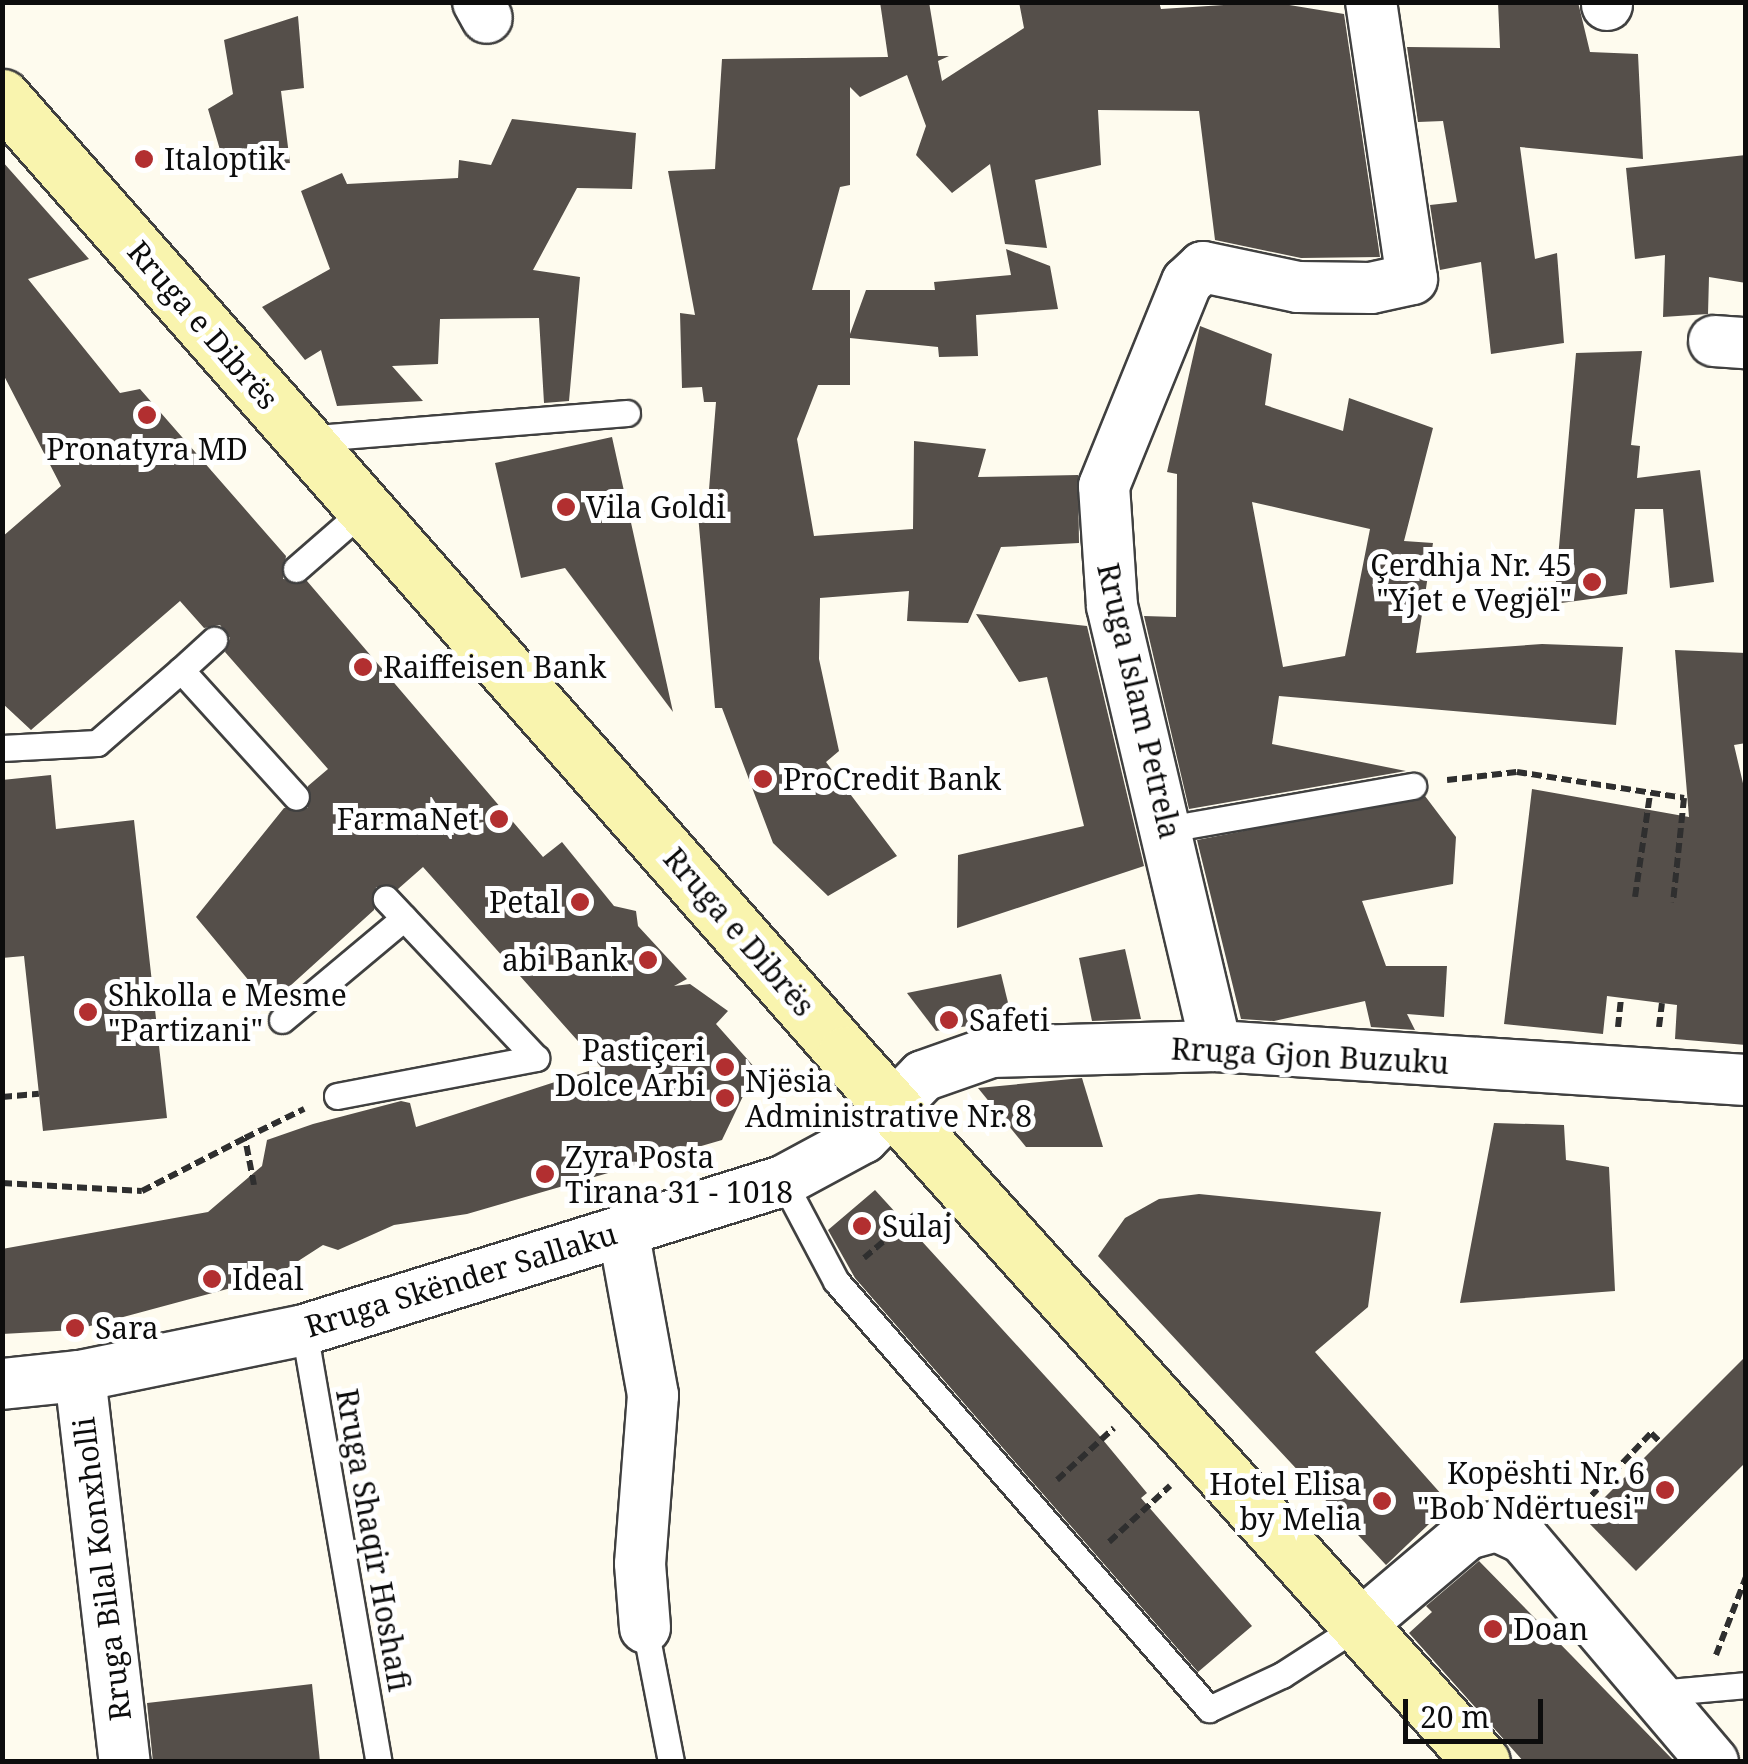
<!DOCTYPE html>
<html>
<head>
<meta charset="utf-8">
<style>
  body { margin:0 }
  #map { position:relative; width:1748px; height:1764px; overflow:hidden; background:#fefbee; font-family:"Noto Serif",serif }
  div>[style] { position:absolute }
  [style*='--x'] { left:calc(var(--x)*1px); top:calc(var(--y)*1px); width:calc(var(--w)*1px); rotate:calc(var(--a)*1deg) }
  .building>* { inset:0; background:#554f4a }
  .path>* { height:6px; margin-top:-3px; transform-origin:0; background:repeating-linear-gradient(90deg,#2f2f2f 0 10px,transparent 0 15px) }
  .roads { filter:drop-shadow(2px 0 #404040) drop-shadow(-2px 0 #404040) drop-shadow(0 2px #404040) drop-shadow(0 -2px #404040) }
  .service>* { height:25px; margin:-12.5px; padding:0 12.5px; transform-origin:12.5px; border-radius:12.5px; background:#fff }
  .minor>* { height:50px; margin:-25px; padding:0 25px; transform-origin:25px; border-radius:25px; background:#fff }
  .secondary>* { height:55px; margin:-27.5px; padding:0 27.5px; transform-origin:27.5px; border-radius:27.5px; background:#f9f4ae }
  .dots>* { width:28px; height:28px; translate:-50% -50%; box-sizing:border-box; border:5px solid #fff; border-radius:50% }
  span { translate:-50% -50%; white-space:nowrap; text-align:center; line-height:1.15; -webkit-text-stroke:10px #fff; paint-order:stroke }
  .poi-label { font-size:30px; color:#0d0d0d }
  .left { translate:0 -50%; text-align:left }
  .right { translate:-100% -50%; text-align:right }
  .street-label { font-size:30px; color:#0d0d0d }
  .frame { position:absolute; inset:0; border:5px solid #0d0d0d; pointer-events:none }
  .scale { position:absolute; left:1403px; top:1699px; width:140px; height:45px; box-sizing:border-box; border:5px solid #0d0d0d; border-top:0; padding-left:12px; font-size:30px; line-height:35px; white-space:nowrap; color:#0d0d0d; -webkit-text-stroke:8px #fff; paint-order:stroke }
</style>
</head>
<body>
<div id="map">
  <div class="building">
    <div style="clip-path:polygon(880px 2px,929px 2px,938px 56px,949px 56px,938px 61px,942px 81px,1024px 28px,1019px 2px,1159px 2px,1161px 9px,1271px 2px,1344px 14px,1380px 257px,1301px 258px,1215px 240px,1199px 111px,1098px 110px,1101px 165px,1035px 180px,1047px 248px,1005px 244px,990px 164px,952px 193px,916px 155px,926px 126px,907px 75px,860px 97px,850px 87px,850px 185px,840px 187px,812px 290px,850px 290px,850px 334px,866px 290px,935px 290px,934px 282px,1011px 275px,1006px 249px,1050px 266px,1058px 309px,976px 315px,978px 356px,939px 357px,938px 347px,850px 338px,850px 385px,818px 385px,797px 439px,814px 536px,913px 529px,914px 441px,986px 449px,978px 477px,1078px 475px,1079px 543px,1001px 547px,968px 623px,907px 621px,909px 591px,820px 598px,819px 659px,839px 751px,826px 762px,897px 856px,828px 896px,773px 843px,722px 708px,715px 708px,697px 503px,708px 502px,716px 402px,704px 402px,702px 387px,682px 388px,680px 313px,695px 315px,668px 171px,715px 169px,722px 59px,888px 57px)"></div>
    <div style="clip-path:polygon(1498px 2px,1578px 2px,1590px 52px,1638px 54px,1643px 159px,1520px 147px,1535px 259px,1557px 253px,1564px 343px,1491px 354px,1481px 262px,1440px 270px,1430px 205px,1457px 202px,1443px 121px,1418px 122px,1407px 47px,1500px 48px)"></div>
    <div style="clip-path:polygon(298px 16px,304px 88px,281px 91px,290px 163px,225px 167px,208px 109px,233px 94px,224px 40px)"></div>
    <div style="clip-path:polygon(512px 119px,636px 133px,632px 189px,577px 188px,533px 270px,580px 277px,569px 401px,544px 403px,539px 318px,440px 319px,438px 364px,392px 366px,423px 401px,337px 406px,321px 350px,305px 360px,262px 307px,330px 269px,301px 191px,342px 173px,347px 184px,458px 178px,459px 160px,491px 165px)"></div>
    <div style="clip-path:polygon(1746px 155px,1746px 283px,1709px 277px,1708px 314px,1663px 317px,1665px 255px,1635px 259px,1626px 168px)"></div>
    <div style="clip-path:polygon(2px 161px,89px 259px,28px 279px,120px 393px,140px 389px,286px 556px,283px 579px,307px 581px,543px 857px,562px 842px,614px 906px,636px 911px,638px 926px,687px 979px,674px 986px,690px 984px,728px 1011px,716px 1024px,756px 1069px,722px 1140px,467px 1214px,394px 1225px,338px 1250px,323px 1245px,275px 1276px,75px 1330px,2px 1334px,2px 1249px,208px 1212px,262px 1166px,267px 1140px,313px 1124px,401px 1101px,410px 1103px,416px 1127px,601px 1067px,423px 867px,398px 889px,376px 887px,374px 910px,269px 1005px,196px 917px,284px 808px,308px 808px,308px 786px,328px 769px,225px 652px,230px 638px,220px 625px,204px 628px,180px 601px,31px 730px,2px 703px,2px 537px,61px 486px,2px 372px)"></div>
    <div style="clip-path:polygon(evenodd,1200px 326px,1272px 354px,1265px 405px,1343px 431px,1349px 398px,1433px 428px,1404px 541px,1433px 543px,1416px 653px,1542px 644px,1623px 647px,1616px 725px,1279px 696px,1272px 744px,1406px 771px,1189px 809px,1144px 616px,1176px 617px,1177px 474px,1167px 472px,1200px 326px,1252px 502px,1370px 529px,1345px 656px,1283px 667px,1252px 502px)"></div>
    <div style="clip-path:polygon(1642px 351px,1631px 445px,1640px 446px,1637px 478px,1700px 470px,1714px 582px,1670px 588px,1663px 509px,1635px 509px,1627px 594px,1554px 604px,1576px 353px)"></div>
    <div style="clip-path:polygon(612px 437px,673px 712px,565px 568px,521px 578px,495px 463px)"></div>
    <div style="clip-path:polygon(976px 614px,1087px 626px,1144px 866px,957px 928px,958px 855px,1084px 826px,1047px 677px,1019px 682px)"></div>
    <div style="clip-path:polygon(1675px 650px,1746px 653px,1746px 743px,1734px 745px,1746px 796px,1746px 1045px,1675px 1039px,1677px 1005px,1607px 996px,1603px 1034px,1504px 1024px,1532px 789px,1689px 817px)"></div>
    <div style="clip-path:polygon(51px 775px,56px 829px,134px 820px,167px 1118px,43px 1131px,24px 956px,2px 958px,2px 780px)"></div>
    <div style="clip-path:polygon(1425px 796px,1456px 837px,1453px 884px,1362px 901px,1386px 966px,1447px 966px,1444px 1017px,1407px 1014px,1415px 1030px,1371px 1027px,1365px 1001px,1274px 1021px,1241px 1019px,1197px 840px)"></div>
    <div style="clip-path:polygon(1125px 949px,1141px 1019px,1092px 1021px,1079px 958px)"></div>
    <div style="clip-path:polygon(1001px 974px,1012px 1019px,936px 1031px,907px 993px)"></div>
    <div style="clip-path:polygon(1082px 1078px,1103px 1147px,1026px 1147px,978px 1088px)"></div>
    <div style="clip-path:polygon(1494px 1123px,1564px 1125px,1566px 1160px,1609px 1167px,1615px 1291px,1460px 1303px)"></div>
    <div style="clip-path:polygon(875px 1190px,1098px 1434px,1147px 1493px,1141px 1498px,1252px 1626px,1198px 1672px,855px 1278px,828px 1230px)"></div>
    <div style="clip-path:polygon(1199px 1194px,1381px 1212px,1368px 1307px,1315px 1352px,1450px 1504px,1386px 1565px,1098px 1256px,1125px 1218px,1159px 1199px)"></div>
    <div style="clip-path:polygon(1746px 1356px,1746px 1462px,1636px 1571px,1584px 1518px)"></div>
    <div style="clip-path:polygon(1479px 1561px,1573px 1657px,1675px 1762px,1524px 1762px,1409px 1633px,1432px 1612px,1426px 1606px)"></div>
    <div style="clip-path:polygon(312px 1684px,320px 1762px,153px 1762px,147px 1703px)"></div>
  </div>
  <div class="path">
    <div style="--x:1447;--y:780;--w:70;--a:-6.5"></div>
    <div style="--x:1517;--y:772;--w:169;--a:8.8"></div>
    <div style="--x:1684;--y:798;--w:105;--a:96"></div>
    <div style="--x:1635;--y:897;--w:104;--a:-81.7"></div>
    <div style="--x:1618;--y:1027;--w:29;--a:-84"></div>
    <div style="--x:1659;--y:1027;--w:24;--a:-83"></div>
    <div style="--x:2;--y:1097;--w:37;--a:-5"></div>
    <div style="--x:2;--y:1183;--w:140;--a:3.3"></div>
    <div style="--x:142;--y:1191;--w:116;--a:-27.2"></div>
    <div style="--x:254;--y:1185;--w:48;--a:-100.8"></div>
    <div style="--x:245;--y:1138;--w:66;--a:-26.2"></div>
    <div style="--x:864;--y:1258;--w:72;--a:-40.5"></div>
    <div style="--x:1057;--y:1480;--w:77;--a:-42.4"></div>
    <div style="--x:1571;--y:1517;--w:116;--a:-46.4"></div>
    <div style="--x:1651;--y:1433;--w:13;--a:45"></div>
    <div style="--x:1109;--y:1542;--w:83;--a:-42.6"></div>
    <div style="--x:1716;--y:1655;--w:84;--a:-69"></div>
  </div>
  <div class="roads">
    <div class="service">
      <div style="--x:304;--y:439;--w:324;--a:-4.6"></div>
      <div style="--x:296;--y:569;--w:93;--a:-41.1"></div>
      <div style="--x:181;--y:670;--w:45;--a:-42.3"></div>
      <div style="--x:2;--y:748;--w:95;--a:-3"></div>
      <div style="--x:97;--y:743;--w:111;--a:-41"></div>
      <div style="--x:181;--y:670;--w:171;--a:47.8"></div>
      <div style="--x:1168;--y:829;--w:249;--a:-10"></div>
      <div style="--x:282;--y:1020;--w:159;--a:-39.9"></div>
      <div style="--x:337;--y:1096;--w:203;--a:-10.8"></div>
      <div style="--x:536;--y:1058;--w:219;--a:-133.3"></div>
      <div style="--x:783;--y:1181;--w:113;--a:62.1"></div>
      <div style="--x:836;--y:1281;--w:568;--a:48.93"></div>
      <div style="--x:1209;--y:1709;--w:81;--a:-25"></div>
      <div style="--x:1282;--y:1675;--w:94;--a:-32.8"></div>
      <div style="--x:304;--y:1330;--w:438;--a:80.2"></div>
      <div style="--x:645;--y:1628;--w:136;--a:79"></div>
      <div style="--x:1657;--y:1693;--w:89;--a:-5.1"></div>
    </div>
    <div class="minor">
      <div style="--x:478;--y:2;--w:18;--a:61"></div>
      <div style="--x:1607;--y:2;--w:3;--a:90"></div>
      <div style="--x:1714;--y:341;--w:32;--a:4"></div>
      <div style="--x:1216;--y:1046;--w:452;--a:-103.3"></div>
      <div style="--x:1112;--y:606;--w:120;--a:-93.8"></div>
      <div style="--x:1104;--y:486;--w:220;--a:-67.9"></div>
      <div style="--x:1187;--y:282;--w:22;--a:-43"></div>
      <div style="--x:1203;--y:267;--w:97;--a:11.9"></div>
      <div style="--x:1298;--y:287;--w:73;--a:0.8"></div>
      <div style="--x:1371;--y:288;--w:42;--a:-12.4"></div>
      <div style="--x:1412;--y:279;--w:280;--a:-98.4"></div>
      <div style="--x:623;--y:1230;--w:168;--a:79.7"></div>
      <div style="--x:653;--y:1395;--w:169;--a:94.4"></div>
      <div style="--x:640;--y:1564;--w:64;--a:85.5"></div>
      <div style="--x:80;--y:1376;--w:389;--a:83.4"></div>
      <div style="--x:2;--y:1384;--w:78;--a:-5.9"></div>
      <div style="--x:80;--y:1376;--w:229;--a:-11.6"></div>
      <div style="--x:304;--y:1330;--w:502;--a:-17.28"></div>
      <div style="--x:783;--y:1181;--w:91;--a:-28.3"></div>
      <div style="--x:863;--y:1138;--w:86;--a:-45.9"></div>
      <div style="--x:923;--y:1076;--w:72;--a:-19.4"></div>
      <div style="--x:991;--y:1052;--w:225;--a:-1.5"></div>
      <div style="--x:1216;--y:1046;--w:531;--a:3.67"></div>
      <div style="--x:1361;--y:1624;--w:139;--a:-40.3"></div>
      <div style="--x:1467;--y:1534;--w:31;--a:-15"></div>
      <div style="--x:1497;--y:1526;--w:29;--a:25"></div>
      <div style="--x:1523;--y:1538;--w:294;--a:49.7"></div>
    </div>
    <div class="secondary">
      <div style="--x:2;--y:97;--w:1275;--a:48.62"></div>
      <div style="--x:845;--y:1054;--w:952;--a:48.02"></div>
    </div>
  </div>
  <div class="dots">
    <div style="left:144px;top:159px;background:#b22f30"></div>
    <div style="left:147px;top:415px;background:#b22f30"></div>
    <div style="left:566px;top:507px;background:#b22f30"></div>
    <div style="left:1592px;top:582px;background:#b22f30"></div>
    <div style="left:363px;top:667px;background:#b22f30"></div>
    <div style="left:763px;top:779px;background:#b22f30"></div>
    <div style="left:499px;top:819px;background:#b22f30"></div>
    <div style="left:580px;top:902px;background:#b22f30"></div>
    <div style="left:648px;top:960px;background:#b22f30"></div>
    <div style="left:88px;top:1012px;background:#b22f30"></div>
    <div style="left:949px;top:1020px;background:#b22f30"></div>
    <div style="left:725px;top:1067px;background:#b22f30"></div>
    <div style="left:725px;top:1098px;background:#b22f30"></div>
    <div style="left:545px;top:1174px;background:#b22f30"></div>
    <div style="left:862px;top:1226px;background:#b22f30"></div>
    <div style="left:212px;top:1279px;background:#b22f30"></div>
    <div style="left:75px;top:1328px;background:#b22f30"></div>
    <div style="left:1665px;top:1490px;background:#b22f30"></div>
    <div style="left:1382px;top:1501px;background:#b22f30"></div>
    <div style="left:1493px;top:1629px;background:#b22f30"></div>
  </div>
  <div class="poi-label">
    <span class="left" style="left:164px;top:159px">Italoptik</span>
    <span style="left:147px;top:449px">Pronatyra MD</span>
    <span class="left" style="left:586px;top:507px">Vila Goldi</span>
    <span class="right" style="left:1572px;top:582px">Çerdhja Nr. 45<br>"Yjet e Vegjël"</span>
    <span class="left" style="left:383px;top:667px">Raiffeisen Bank</span>
    <span class="left" style="left:783px;top:779px">ProCredit Bank</span>
    <span class="right" style="left:479px;top:819px">FarmaNet</span>
    <span class="right" style="left:560px;top:902px">Petal</span>
    <span class="right" style="left:628px;top:960px">abi Bank</span>
    <span class="left" style="left:108px;top:1012px">Shkolla e Mesme<br>"Partizani"</span>
    <span class="left" style="left:969px;top:1020px">Safeti</span>
    <span class="right" style="left:705px;top:1067px">Pastiçeri<br>Dolce Arbi</span>
    <span class="left" style="left:745px;top:1098px">Njësia<br>Administrative Nr. 8</span>
    <span class="left" style="left:565px;top:1174px">Zyra Posta<br>Tirana 31 - 1018</span>
    <span class="left" style="left:882px;top:1226px">Sulaj</span>
    <span class="left" style="left:232px;top:1279px">Ideal</span>
    <span class="left" style="left:95px;top:1328px">Sara</span>
    <span class="right" style="left:1645px;top:1490px">Kopështi Nr. 6<br>"Bob Ndërtuesi"</span>
    <span class="right" style="left:1362px;top:1501px">Hotel Elisa<br>by Melia</span>
    <span class="left" style="left:1513px;top:1629px">Doan</span>
  </div>
  <div class="street-label">
    <span style="left:203px;top:325px;rotate:49deg">Rruga e Dibrës</span>
    <span style="left:1139px;top:701px;rotate:77deg">Rruga Islam Petrela</span>
    <span style="left:739px;top:932px;rotate:49deg">Rruga e Dibrës</span>
    <span style="left:1310px;top:1056px;rotate:3deg">Rruga Gjon Buzuku</span>
    <span style="left:461px;top:1280px;rotate:-17deg">Rruga Skënder Sallaku</span>
    <span style="left:373px;top:1540px;rotate:80deg">Rruga Shaqir Hoshafi</span>
    <span style="left:102px;top:1569px;rotate:-97deg">Rruga Bilal Konxholli</span>
  </div>
  <div class="frame"></div>
  <div class="scale">20 m</div>
</div>
</body>
</html>
